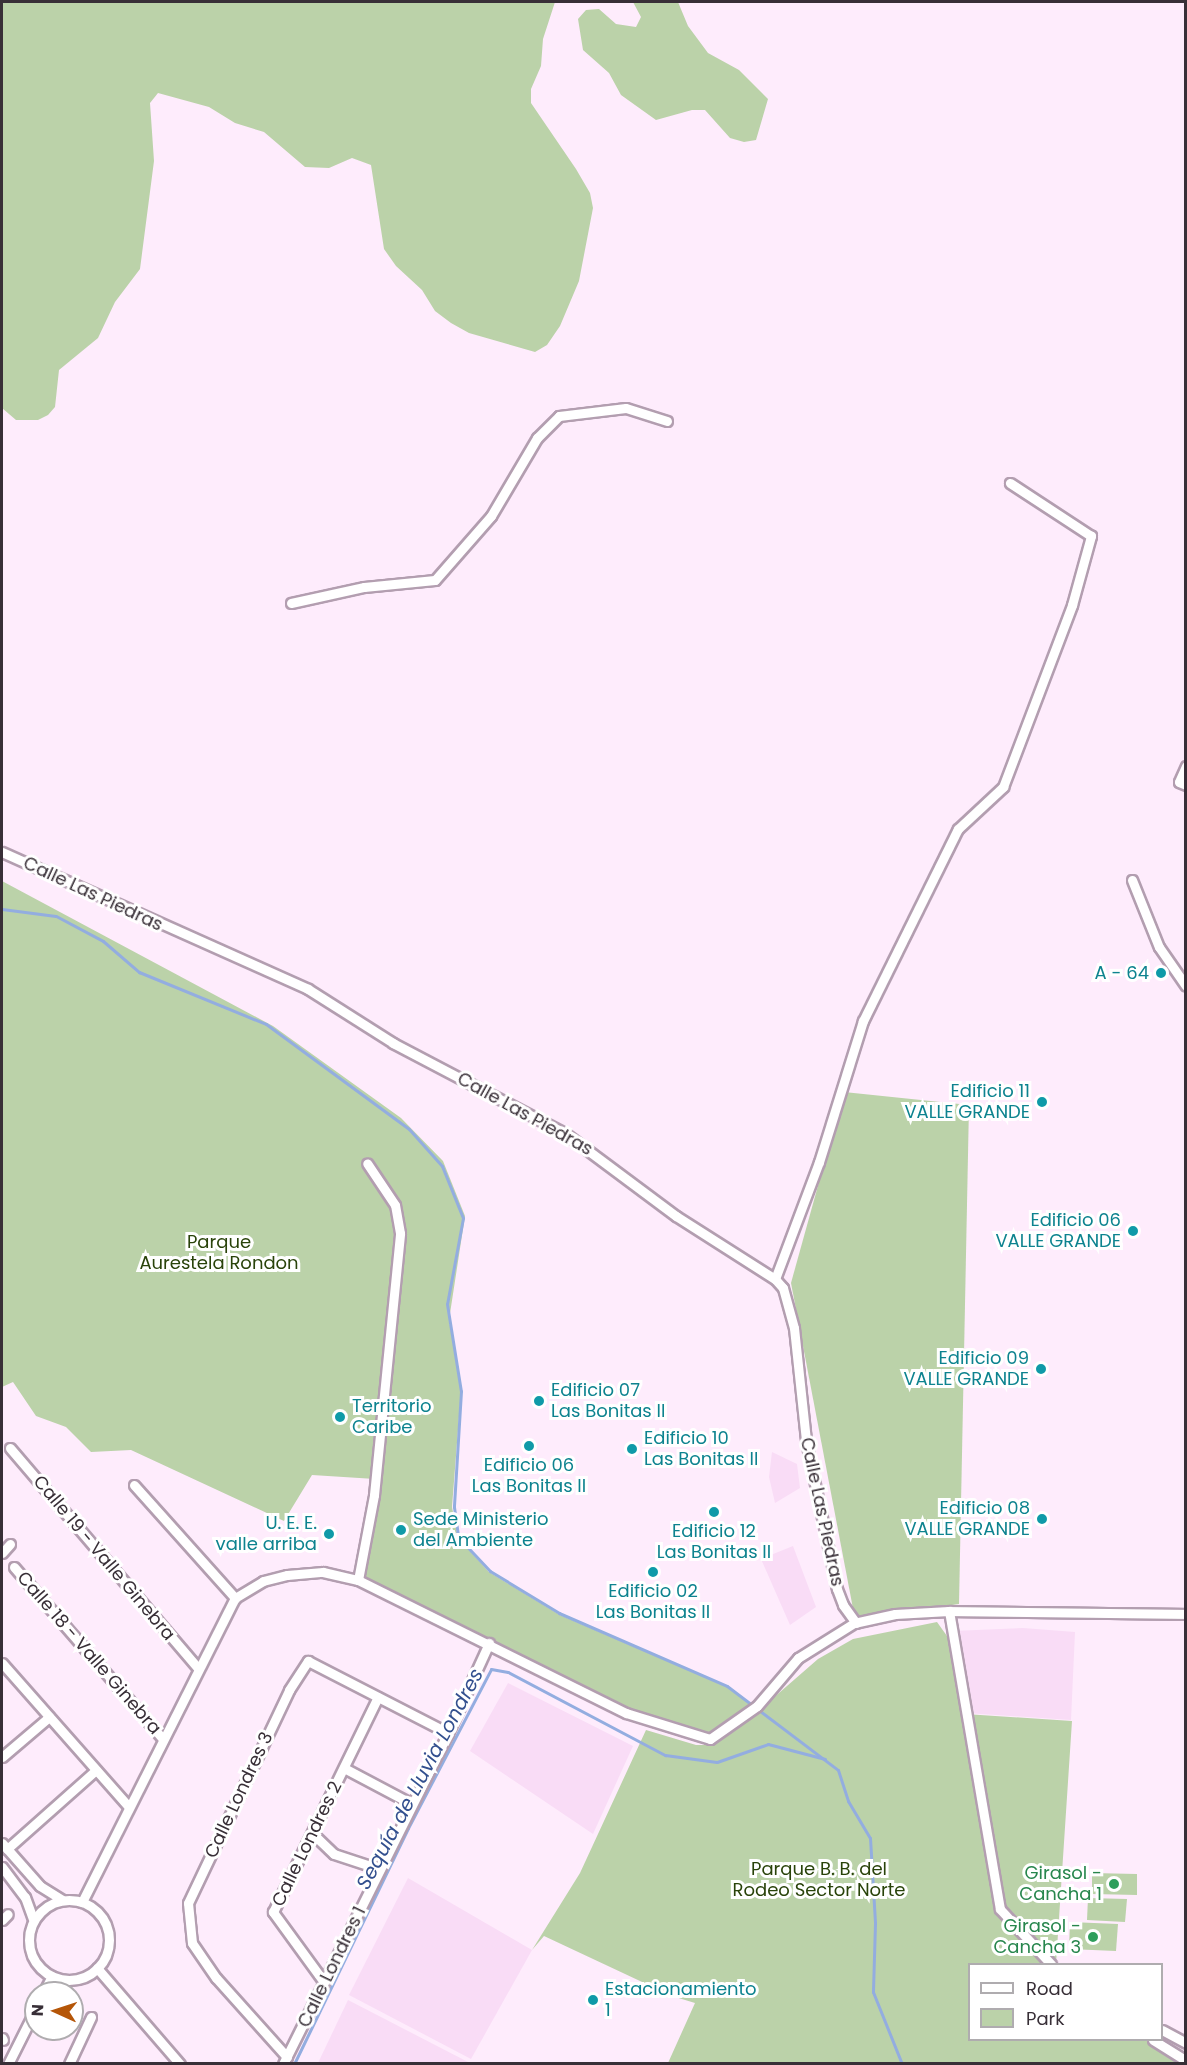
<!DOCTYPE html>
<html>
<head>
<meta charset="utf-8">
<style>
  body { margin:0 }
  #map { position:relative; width:1187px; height:2065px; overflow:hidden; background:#feecfc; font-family:Poppins,sans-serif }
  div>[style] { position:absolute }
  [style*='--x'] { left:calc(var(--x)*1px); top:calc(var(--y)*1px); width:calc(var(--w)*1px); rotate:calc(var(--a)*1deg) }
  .built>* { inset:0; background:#f9dcf6 }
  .green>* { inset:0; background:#bbd2a9 }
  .stream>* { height:3px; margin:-1.5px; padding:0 1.5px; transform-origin:1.5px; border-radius:1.5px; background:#93ade0 }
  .roads { filter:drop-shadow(2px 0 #b39eb0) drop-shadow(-2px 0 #b39eb0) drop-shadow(0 2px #b39eb0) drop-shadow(0 -2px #b39eb0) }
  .street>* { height:9px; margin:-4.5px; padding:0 4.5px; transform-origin:4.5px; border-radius:4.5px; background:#fff }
  .street>.ring { margin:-4.5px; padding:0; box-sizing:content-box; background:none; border:9px solid #fff; border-radius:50% }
  .dots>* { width:16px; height:16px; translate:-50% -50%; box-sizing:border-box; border:3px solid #fff; border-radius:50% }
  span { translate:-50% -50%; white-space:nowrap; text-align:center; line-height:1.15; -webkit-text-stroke:6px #fff; paint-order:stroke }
  .street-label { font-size:18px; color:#382f37 }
  .culture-label { font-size:18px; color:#0d838f }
  .right { translate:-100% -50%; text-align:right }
  .left { translate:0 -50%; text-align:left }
  .park-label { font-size:18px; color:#29430a }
  .leisure-label { font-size:18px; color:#27864d }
  .water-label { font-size:20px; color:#33508f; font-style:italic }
  .frame { position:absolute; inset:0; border:3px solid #382f37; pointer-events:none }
  .legend { position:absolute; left:968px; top:1963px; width:195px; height:78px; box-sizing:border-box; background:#fff; border:2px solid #afacaf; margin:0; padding:8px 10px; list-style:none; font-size:18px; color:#382f37 }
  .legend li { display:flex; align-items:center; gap:12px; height:30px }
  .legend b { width:30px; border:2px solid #afacaf }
  .north { position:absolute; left:24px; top:1981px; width:60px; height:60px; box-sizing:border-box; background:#fff; border:2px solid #afacaf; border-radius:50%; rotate:273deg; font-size:16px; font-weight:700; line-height:24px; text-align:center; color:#382f37 }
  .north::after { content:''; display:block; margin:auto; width:21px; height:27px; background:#b55608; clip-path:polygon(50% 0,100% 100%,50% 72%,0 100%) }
</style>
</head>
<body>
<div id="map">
  <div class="built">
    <div style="clip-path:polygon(772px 1452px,797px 1464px,800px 1488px,775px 1503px,769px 1477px)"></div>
    <div style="clip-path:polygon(793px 1546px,816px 1607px,790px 1625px,761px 1559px)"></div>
    <div style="clip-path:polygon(1023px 1628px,1075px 1632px,1071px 1720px,966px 1713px,953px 1631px)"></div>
    <div style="clip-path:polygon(508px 1683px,633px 1746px,593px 1834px,470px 1751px)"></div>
    <div style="clip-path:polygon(408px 1878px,532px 1950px,471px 2059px,349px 1995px)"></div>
    <div style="clip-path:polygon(348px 2000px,470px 2063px,318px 2063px)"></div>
  </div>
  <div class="green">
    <div style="clip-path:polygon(2px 2px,555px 2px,543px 39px,541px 66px,531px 89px,531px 103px,576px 169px,590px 193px,593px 208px,579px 281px,560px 326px,547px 345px,535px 352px,469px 333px,451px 323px,435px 311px,422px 290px,396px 266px,384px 249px,371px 165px,352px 158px,329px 168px,305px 167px,264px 132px,235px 123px,209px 107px,158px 93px,150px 103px,154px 161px,140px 269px,115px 302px,98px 338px,59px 370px,55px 407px,48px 415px,38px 420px,16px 420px,2px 408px)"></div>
    <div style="clip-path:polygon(633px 2px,678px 2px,688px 26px,708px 53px,739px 70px,768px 99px,756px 140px,744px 142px,730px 138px,705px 110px,692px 110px,656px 120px,621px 95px,609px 73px,583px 50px,578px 19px,586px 10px,599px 9px,616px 24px,636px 27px,641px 17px)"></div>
    <div style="clip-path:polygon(2px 881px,273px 1026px,401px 1118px,443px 1161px,465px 1216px,449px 1320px,461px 1391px,452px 1507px,458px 1538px,489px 1572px,560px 1615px,725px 1686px,753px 1706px,710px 1737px,697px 1735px,605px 1701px,363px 1577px,375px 1479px,312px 1475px,284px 1521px,131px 1450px,91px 1452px,66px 1427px,36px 1416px,13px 1382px,2px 1387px)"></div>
    <div style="clip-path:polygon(844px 1092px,969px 1105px,959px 1604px,855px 1619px,791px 1283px)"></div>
    <div style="clip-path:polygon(937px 1622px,952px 1643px,965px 1714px,1072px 1721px,1056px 1964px,970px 1964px,970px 2040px,1158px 2040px,1185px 2063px,668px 2063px,695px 2003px,672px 1996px,544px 1936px,532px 1950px,580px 1873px,646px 1730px,696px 1745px,711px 1745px,757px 1712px,818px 1659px,853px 1639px)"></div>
    <div style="clip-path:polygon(1092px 1873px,1137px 1874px,1137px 1895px,1092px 1894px)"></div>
    <div style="clip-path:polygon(1088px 1898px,1127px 1899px,1125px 1922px,1087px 1920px)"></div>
    <div style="clip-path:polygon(1070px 1922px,1118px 1924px,1116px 1951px,1069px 1949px)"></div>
  </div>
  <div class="stream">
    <div style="--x:2;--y:909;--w:54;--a:7.4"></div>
    <div style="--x:56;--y:916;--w:53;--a:28"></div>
    <div style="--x:103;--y:941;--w:48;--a:40.7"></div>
    <div style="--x:139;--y:972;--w:137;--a:22.3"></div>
    <div style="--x:266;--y:1024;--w:177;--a:36.3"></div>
    <div style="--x:409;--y:1129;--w:50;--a:48.3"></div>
    <div style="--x:442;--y:1166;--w:56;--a:68"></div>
    <div style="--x:463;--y:1218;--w:87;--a:100.5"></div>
    <div style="--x:447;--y:1304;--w:88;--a:80.9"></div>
    <div style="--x:461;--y:1391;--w:116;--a:93.5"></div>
    <div style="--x:454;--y:1507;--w:30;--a:82"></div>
    <div style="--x:458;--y:1537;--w:47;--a:46.7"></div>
    <div style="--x:490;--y:1571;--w:81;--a:31.3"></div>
    <div style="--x:559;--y:1613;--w:183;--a:23.5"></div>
    <div style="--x:727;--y:1686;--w:139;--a:37.1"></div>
    <div style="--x:838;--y:1770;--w:33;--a:72"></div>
    <div style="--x:848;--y:1801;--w:43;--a:59.3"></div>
    <div style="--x:870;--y:1838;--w:85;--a:86.6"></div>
    <div style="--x:875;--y:1923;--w:69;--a:91.7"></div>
    <div style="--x:873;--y:1992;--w:78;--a:68.1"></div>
    <div style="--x:294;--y:2064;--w:262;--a:-64.2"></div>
    <div style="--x:408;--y:1828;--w:179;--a:-62.4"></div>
    <div style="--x:491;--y:1669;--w:17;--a:10"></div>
    <div style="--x:508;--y:1672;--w:178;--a:27.9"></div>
    <div style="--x:665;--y:1755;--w:52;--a:7.7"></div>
    <div style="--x:717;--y:1762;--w:54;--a:-19.4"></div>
    <div style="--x:768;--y:1744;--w:59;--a:14.7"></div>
  </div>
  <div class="roads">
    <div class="street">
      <div style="--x:291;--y:603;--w:75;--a:-12.4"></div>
      <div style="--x:364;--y:587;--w:71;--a:-5.6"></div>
      <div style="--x:435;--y:580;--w:85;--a:-48.8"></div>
      <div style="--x:491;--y:516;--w:91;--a:-59.5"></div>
      <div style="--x:537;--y:438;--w:31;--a:-45"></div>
      <div style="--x:559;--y:416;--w:67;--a:-6.8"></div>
      <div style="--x:626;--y:408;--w:43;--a:17.6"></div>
      <div style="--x:1186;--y:766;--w:17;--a:114"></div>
      <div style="--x:1179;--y:782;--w:8;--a:23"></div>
      <div style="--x:2;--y:852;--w:335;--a:24.1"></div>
      <div style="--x:308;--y:989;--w:101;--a:32.4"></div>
      <div style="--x:393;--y:1043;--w:195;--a:27.7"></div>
      <div style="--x:566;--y:1134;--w:137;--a:36.7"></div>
      <div style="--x:676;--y:1216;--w:117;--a:32.5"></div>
      <div style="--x:775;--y:1279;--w:12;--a:48"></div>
      <div style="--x:783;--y:1288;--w:41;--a:74.6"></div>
      <div style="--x:794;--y:1328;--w:114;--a:83.9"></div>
      <div style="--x:806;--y:1441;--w:151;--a:78.2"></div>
      <div style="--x:837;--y:1589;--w:17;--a:69"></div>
      <div style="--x:843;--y:1605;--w:22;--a:54"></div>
      <div style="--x:1132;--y:880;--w:72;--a:68.1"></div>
      <div style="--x:1159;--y:947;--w:47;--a:55.3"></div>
      <div style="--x:775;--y:1279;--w:125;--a:-69.4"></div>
      <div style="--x:819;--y:1162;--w:148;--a:-72.7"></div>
      <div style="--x:863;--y:1021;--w:214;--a:-63.7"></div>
      <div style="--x:958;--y:829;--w:62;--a:-43"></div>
      <div style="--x:1003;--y:787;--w:195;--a:-69.2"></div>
      <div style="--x:1072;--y:605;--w:72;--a:-74.6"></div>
      <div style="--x:1091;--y:536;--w:97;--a:-146.8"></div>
      <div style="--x:10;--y:1448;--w:289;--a:49.5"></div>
      <div style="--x:134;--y:1485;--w:152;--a:48.2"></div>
      <div style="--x:2;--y:1553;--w:12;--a:-48"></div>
      <div style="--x:14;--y:1567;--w:228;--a:49.1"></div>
      <div style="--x:358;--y:1580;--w:86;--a:-79.3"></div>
      <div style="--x:374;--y:1495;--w:263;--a:-84.3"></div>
      <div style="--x:400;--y:1233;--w:28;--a:-100"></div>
      <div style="--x:395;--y:1205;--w:50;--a:-123.7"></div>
      <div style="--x:949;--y:1611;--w:302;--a:80.3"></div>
      <div style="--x:1000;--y:1909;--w:75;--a:47.2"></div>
      <div style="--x:2;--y:1663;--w:192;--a:48.6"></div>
      <div style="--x:2;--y:1757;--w:62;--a:-40.4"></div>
      <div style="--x:344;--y:1768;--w:77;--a:27.9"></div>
      <div style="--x:312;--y:1833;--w:30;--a:44"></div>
      <div style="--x:334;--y:1854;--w:48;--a:18.1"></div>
      <div style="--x:2;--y:1843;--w:57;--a:48.5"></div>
      <div style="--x:40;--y:1886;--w:26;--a:32"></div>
      <div style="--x:7;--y:1849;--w:119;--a:-41.6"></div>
      <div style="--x:2;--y:1867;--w:38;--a:53"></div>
      <div style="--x:25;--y:1897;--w:23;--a:70"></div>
      <div class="ring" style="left:29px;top:1900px;width:71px;height:71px"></div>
      <div style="--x:82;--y:1902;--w:340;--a:-63.3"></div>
      <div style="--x:235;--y:1598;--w:33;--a:-31"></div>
      <div style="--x:263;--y:1581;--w:25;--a:-14"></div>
      <div style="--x:287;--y:1575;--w:36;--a:-5"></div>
      <div style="--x:323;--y:1572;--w:36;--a:13"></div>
      <div style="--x:358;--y:1580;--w:299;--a:26.4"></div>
      <div style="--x:626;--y:1713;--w:88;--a:17.2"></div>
      <div style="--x:710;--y:1739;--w:57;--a:-35.1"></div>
      <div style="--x:757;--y:1706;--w:63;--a:-49.5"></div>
      <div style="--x:798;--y:1658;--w:66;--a:-32"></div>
      <div style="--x:854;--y:1623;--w:42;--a:-12.4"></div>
      <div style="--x:895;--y:1614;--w:54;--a:-3.2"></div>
      <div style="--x:949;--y:1611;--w:237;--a:0.7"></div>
      <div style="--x:2;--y:1920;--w:8;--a:-45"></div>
      <div style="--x:97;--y:1968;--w:127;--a:49.2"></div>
      <div style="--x:324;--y:1982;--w:87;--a:-126.1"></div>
      <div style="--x:273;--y:1912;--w:239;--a:-64"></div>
      <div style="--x:43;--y:1993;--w:19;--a:-62"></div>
      <div style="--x:1162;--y:2030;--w:27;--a:28"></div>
      <div style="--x:2;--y:2038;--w:2;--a:63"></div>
      <div style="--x:1153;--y:2040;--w:39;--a:32"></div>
      <div style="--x:287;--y:2057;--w:106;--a:-131.9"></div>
      <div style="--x:216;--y:1978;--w:42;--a:-124.4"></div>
      <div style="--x:192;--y:1943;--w:40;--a:-95.7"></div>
      <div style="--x:188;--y:1903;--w:236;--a:-64.6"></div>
      <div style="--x:289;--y:1690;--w:35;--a:-57"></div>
      <div style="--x:308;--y:1661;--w:157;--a:27.2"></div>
      <div style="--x:8;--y:2064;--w:63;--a:-63.4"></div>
      <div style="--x:69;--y:2064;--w:52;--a:-64.9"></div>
      <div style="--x:283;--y:2064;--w:370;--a:-63.5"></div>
      <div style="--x:448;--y:1733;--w:99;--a:-65.5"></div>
    </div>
  </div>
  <div class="dots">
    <div style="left:1161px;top:973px;background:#0f9aa8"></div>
    <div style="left:1042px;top:1102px;background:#0f9aa8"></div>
    <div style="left:1133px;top:1231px;background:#0f9aa8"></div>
    <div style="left:1041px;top:1369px;background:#0f9aa8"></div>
    <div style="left:539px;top:1401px;background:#0f9aa8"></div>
    <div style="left:340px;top:1417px;background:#0f9aa8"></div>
    <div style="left:529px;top:1446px;background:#0f9aa8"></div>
    <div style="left:632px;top:1449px;background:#0f9aa8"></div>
    <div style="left:714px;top:1512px;background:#0f9aa8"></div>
    <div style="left:1042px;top:1519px;background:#0f9aa8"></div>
    <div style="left:401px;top:1530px;background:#0f9aa8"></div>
    <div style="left:329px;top:1534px;background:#0f9aa8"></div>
    <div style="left:653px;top:1572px;background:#0f9aa8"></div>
    <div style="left:1114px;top:1884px;background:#2e9e5b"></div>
    <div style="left:1093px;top:1937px;background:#2e9e5b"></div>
    <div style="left:593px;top:2000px;background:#0f9aa8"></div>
  </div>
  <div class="street-label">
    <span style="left:93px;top:894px;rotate:25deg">Calle Las Piedras</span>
    <span style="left:525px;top:1114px;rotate:29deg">Calle Las Piedras</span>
    <span style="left:822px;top:1512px;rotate:78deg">Calle Las Piedras</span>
    <span style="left:104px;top:1558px;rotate:50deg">Calle 19 - Valle Ginebra</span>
    <span style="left:89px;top:1653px;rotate:49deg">Calle 18 - Valle Ginebra</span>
    <span style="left:239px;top:1795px;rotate:-65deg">Calle Londres 3</span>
    <span style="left:307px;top:1844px;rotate:-64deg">Calle Londres 2</span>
    <span style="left:332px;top:1967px;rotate:-64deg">Calle Londres 1</span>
  </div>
  <div class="culture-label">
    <span class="right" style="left:1149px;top:973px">A - 64</span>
    <span class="right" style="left:1030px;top:1102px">Edificio 11<br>VALLE GRANDE</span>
    <span class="right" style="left:1121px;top:1231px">Edificio 06<br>VALLE GRANDE</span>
    <span class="right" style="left:1029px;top:1369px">Edificio 09<br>VALLE GRANDE</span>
    <span class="left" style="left:551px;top:1401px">Edificio 07<br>Las Bonitas II</span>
    <span class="left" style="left:352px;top:1417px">Territorio<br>Caribe</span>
    <span class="left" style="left:644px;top:1449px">Edificio 10<br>Las Bonitas II</span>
    <span style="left:529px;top:1476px">Edificio 06<br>Las Bonitas II</span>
    <span class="right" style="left:1030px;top:1519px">Edificio 08<br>VALLE GRANDE</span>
    <span class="left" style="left:413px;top:1530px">Sede Ministerio<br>del Ambiente</span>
    <span class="right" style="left:317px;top:1534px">U. E. E.<br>valle arriba</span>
    <span style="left:714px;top:1542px">Edificio 12<br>Las Bonitas II</span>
    <span style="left:653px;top:1602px">Edificio 02<br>Las Bonitas II</span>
    <span class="left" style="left:605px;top:2000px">Estacionamiento<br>1</span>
  </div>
  <div class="park-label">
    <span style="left:219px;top:1253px">Parque<br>Aurestela Rondon</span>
    <span style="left:819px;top:1880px">Parque B. B. del<br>Rodeo Sector Norte</span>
  </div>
  <div class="leisure-label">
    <span class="right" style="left:1102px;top:1884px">Girasol -<br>Cancha 1</span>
    <span class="right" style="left:1081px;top:1937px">Girasol -<br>Cancha 3</span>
  </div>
  <div class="water-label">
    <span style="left:420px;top:1779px;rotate:-62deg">Sequía de Lluvia Londres</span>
  </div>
  <div class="frame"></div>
  <ul class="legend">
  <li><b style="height:8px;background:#fff"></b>Road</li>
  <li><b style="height:16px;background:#bbd2a9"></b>Park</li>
  </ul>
  <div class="north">N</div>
</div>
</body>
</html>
